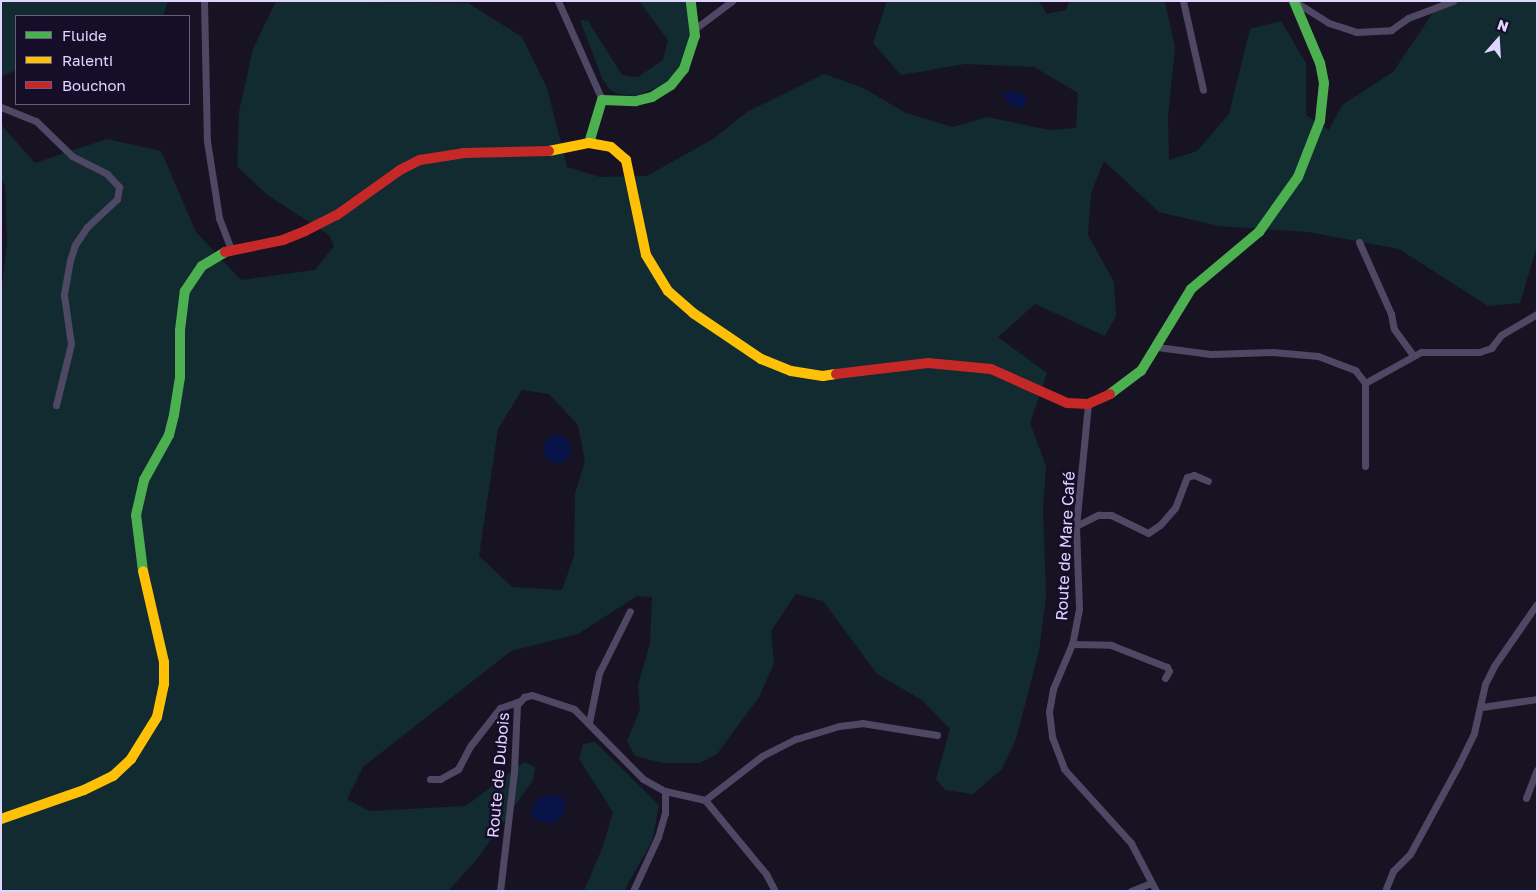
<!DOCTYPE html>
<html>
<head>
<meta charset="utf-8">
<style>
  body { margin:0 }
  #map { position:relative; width:1538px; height:892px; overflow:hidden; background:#181323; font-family:"Golos Text",sans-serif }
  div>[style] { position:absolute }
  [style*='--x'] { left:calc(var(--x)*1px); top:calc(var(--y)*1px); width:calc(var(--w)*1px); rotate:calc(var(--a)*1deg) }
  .green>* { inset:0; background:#112b31 }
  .water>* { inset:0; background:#071346 }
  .round { border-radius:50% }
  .street>* { height:7px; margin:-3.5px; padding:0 3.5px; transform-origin:3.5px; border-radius:3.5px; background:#4e4864 }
  .fast>* { height:10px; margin:-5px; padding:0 5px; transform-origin:5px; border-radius:5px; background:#4caf50 }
  .slow>* { height:10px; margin:-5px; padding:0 5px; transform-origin:5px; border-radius:5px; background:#ffc107 }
  .jam>* { height:10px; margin:-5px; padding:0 5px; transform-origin:5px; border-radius:5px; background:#c62828 }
  span { translate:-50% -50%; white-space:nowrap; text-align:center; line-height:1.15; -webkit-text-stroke:5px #160d29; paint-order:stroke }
  .street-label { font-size:16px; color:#e0d5ff }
  .frame { position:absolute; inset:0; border:2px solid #e0d5ff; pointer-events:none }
  .legend { position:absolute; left:15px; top:15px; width:175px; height:90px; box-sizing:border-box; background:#160d29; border:1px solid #675d7f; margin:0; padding:6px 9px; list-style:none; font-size:15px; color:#e0d5ff }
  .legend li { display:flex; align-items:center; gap:10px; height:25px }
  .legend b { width:25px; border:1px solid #675d7f }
  .north { position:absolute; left:1473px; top:15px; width:50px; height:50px; -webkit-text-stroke:4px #160d29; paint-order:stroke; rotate:19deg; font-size:14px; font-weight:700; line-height:20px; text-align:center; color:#e0d5ff }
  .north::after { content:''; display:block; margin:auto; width:18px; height:22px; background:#e0d5ff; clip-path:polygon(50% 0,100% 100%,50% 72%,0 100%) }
</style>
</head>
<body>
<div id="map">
  <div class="green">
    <div style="clip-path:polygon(1px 1px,168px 1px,163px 16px,16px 16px,16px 70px,1px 77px)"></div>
    <div style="clip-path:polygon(evenodd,276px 1px,468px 3px,522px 37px,547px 88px,567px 167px,600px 177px,647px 176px,713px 139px,747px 112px,824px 74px,863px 88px,906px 113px,953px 127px,987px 117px,1049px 130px,1076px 128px,1078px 93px,1034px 67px,965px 64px,901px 75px,873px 43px,887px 1px,1039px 1px,1047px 14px,1066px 10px,1069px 1px,1165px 1px,1175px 48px,1168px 117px,1169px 160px,1197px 151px,1229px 114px,1250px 29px,1281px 21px,1306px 63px,1306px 115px,1329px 130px,1342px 105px,1393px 72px,1441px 1px,1537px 1px,1537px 246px,1520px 303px,1488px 306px,1399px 249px,1308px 232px,1219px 226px,1159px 212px,1104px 161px,1091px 193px,1088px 235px,1114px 282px,1116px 316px,1105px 336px,1035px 304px,998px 337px,1047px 373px,1030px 423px,1046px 466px,1043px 508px,1046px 597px,1039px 651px,1016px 739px,1002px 769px,973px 794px,945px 790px,936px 779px,950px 729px,922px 700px,877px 674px,823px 601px,796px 594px,771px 631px,774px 663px,759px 697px,717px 754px,700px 763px,663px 763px,635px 756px,627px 741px,640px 710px,638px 685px,650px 644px,652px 597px,637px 596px,578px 634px,511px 651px,363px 767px,347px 799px,369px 811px,466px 806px,524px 762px,535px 767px,533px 780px,477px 859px,448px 891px,1px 891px,1px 294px,7px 243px,5px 185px,1px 180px,1px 119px,3px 127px,35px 163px,107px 139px,161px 151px,196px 232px,241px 280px,315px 270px,334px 246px,329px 235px,266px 194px,237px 166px,239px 112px,253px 49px,276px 1px,522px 390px,549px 394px,578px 425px,585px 461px,575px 494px,574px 556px,562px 590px,512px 587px,479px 556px,498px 429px,522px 390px)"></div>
    <div style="clip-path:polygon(639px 1px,688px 1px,693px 27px,690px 51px,669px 83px,635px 96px,619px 94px,610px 90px,602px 78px,580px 20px,588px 21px,622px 75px,638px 77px,663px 60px,668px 40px)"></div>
    <div style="clip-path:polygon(595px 742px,659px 805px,652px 841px,624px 891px,584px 891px,603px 846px,613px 812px,579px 759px,583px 744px)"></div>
  </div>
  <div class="water">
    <div style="clip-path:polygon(1009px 91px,1027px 96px,1023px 108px,1012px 106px,1002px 95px)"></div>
    <div class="round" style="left:543px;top:435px;width:28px;height:28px"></div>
    <div style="clip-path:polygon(554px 794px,566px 800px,563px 817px,550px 824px,533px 818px,531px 811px,538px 798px)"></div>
  </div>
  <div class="street">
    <div style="--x:204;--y:1;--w:140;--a:88.8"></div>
    <div style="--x:207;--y:141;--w:78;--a:81.1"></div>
    <div style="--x:219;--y:218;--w:33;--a:69"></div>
    <div style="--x:558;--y:1;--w:108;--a:66"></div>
    <div style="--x:1183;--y:1;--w:91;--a:77.3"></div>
    <div style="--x:1294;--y:1;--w:41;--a:32.2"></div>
    <div style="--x:1329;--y:23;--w:28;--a:18"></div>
    <div style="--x:1356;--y:32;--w:35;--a:-3"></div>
    <div style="--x:1391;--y:30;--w:21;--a:-35"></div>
    <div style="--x:1408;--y:18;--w:48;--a:-20.7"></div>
    <div style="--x:696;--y:28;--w:45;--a:-36.9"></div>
    <div style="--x:1;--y:107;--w:38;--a:22"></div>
    <div style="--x:36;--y:121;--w:50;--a:44.2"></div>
    <div style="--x:72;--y:156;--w:39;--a:27"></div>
    <div style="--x:107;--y:174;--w:18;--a:47"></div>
    <div style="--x:119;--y:187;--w:12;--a:99"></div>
    <div style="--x:117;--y:199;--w:41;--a:137"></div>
    <div style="--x:87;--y:227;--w:22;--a:124"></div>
    <div style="--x:75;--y:245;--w:16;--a:108"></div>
    <div style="--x:70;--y:260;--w:36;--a:100"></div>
    <div style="--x:64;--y:295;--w:49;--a:81.9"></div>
    <div style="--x:71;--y:344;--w:63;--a:103.8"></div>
    <div style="--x:1359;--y:242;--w:79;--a:66"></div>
    <div style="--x:1391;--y:314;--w:15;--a:79"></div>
    <div style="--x:1394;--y:329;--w:32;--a:54"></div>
    <div style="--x:1157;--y:347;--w:54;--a:7.4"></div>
    <div style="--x:1211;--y:354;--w:62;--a:-1.8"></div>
    <div style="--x:1273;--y:352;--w:45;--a:5.1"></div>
    <div style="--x:1318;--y:356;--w:40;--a:21"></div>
    <div style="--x:1355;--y:370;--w:16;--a:52"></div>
    <div style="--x:1365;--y:383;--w:64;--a:-29"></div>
    <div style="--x:1421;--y:352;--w:58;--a:0"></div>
    <div style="--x:1479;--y:352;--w:13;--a:-18"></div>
    <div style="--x:1491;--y:348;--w:16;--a:-52"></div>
    <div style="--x:1501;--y:335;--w:42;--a:-30.3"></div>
    <div style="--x:1088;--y:404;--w:123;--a:95.6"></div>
    <div style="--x:1076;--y:526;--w:83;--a:87.9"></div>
    <div style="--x:1079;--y:609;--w:36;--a:101"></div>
    <div style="--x:1072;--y:644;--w:49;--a:112.9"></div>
    <div style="--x:1053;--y:689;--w:23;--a:100"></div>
    <div style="--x:1049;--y:712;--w:25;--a:83"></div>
    <div style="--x:1052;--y:737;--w:34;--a:69"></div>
    <div style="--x:1064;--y:769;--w:100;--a:47.8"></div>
    <div style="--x:1131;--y:843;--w:54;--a:62.5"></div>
    <div style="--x:1365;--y:466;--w:83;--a:-90"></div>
    <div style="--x:1076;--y:526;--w:25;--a:-27"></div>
    <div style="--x:1098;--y:515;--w:13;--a:0"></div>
    <div style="--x:1111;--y:515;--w:41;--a:25.9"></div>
    <div style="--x:1148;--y:533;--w:14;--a:-34"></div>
    <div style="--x:1160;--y:525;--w:23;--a:-49"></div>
    <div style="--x:1175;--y:508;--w:33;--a:-69"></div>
    <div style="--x:1187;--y:477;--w:7;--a:-16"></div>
    <div style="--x:1194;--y:475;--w:15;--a:23"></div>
    <div style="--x:1072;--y:644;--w:39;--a:1"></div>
    <div style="--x:1111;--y:645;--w:60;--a:21.4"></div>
    <div style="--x:1167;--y:667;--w:4;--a:63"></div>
    <div style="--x:1169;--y:671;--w:8;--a:120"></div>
    <div style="--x:1482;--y:707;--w:56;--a:-8.3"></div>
    <div style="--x:589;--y:723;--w:51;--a:-78.7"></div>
    <div style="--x:599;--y:673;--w:69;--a:-63.4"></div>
    <div style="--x:430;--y:779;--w:10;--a:0"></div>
    <div style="--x:440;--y:779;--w:21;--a:-29"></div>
    <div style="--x:458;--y:769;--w:27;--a:-62"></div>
    <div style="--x:471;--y:745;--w:47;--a:-51.9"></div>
    <div style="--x:500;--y:708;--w:21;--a:-19"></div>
    <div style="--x:1526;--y:798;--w:30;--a:-69"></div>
    <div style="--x:705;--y:800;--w:72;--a:-37.7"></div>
    <div style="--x:762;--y:756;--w:38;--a:-27"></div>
    <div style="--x:796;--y:739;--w:45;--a:-16.8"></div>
    <div style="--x:839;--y:726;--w:23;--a:-7"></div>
    <div style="--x:862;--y:723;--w:76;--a:9.1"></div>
    <div style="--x:500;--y:891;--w:121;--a:-83.3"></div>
    <div style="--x:514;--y:771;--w:66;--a:-87.4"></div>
    <div style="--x:517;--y:705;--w:11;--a:-49"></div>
    <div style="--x:524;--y:697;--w:8;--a:-14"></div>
    <div style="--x:532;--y:695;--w:44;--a:18.4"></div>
    <div style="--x:574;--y:709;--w:98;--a:45.4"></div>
    <div style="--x:643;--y:779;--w:25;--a:29"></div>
    <div style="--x:665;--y:791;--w:41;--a:12.7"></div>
    <div style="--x:705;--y:800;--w:96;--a:50.5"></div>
    <div style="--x:766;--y:874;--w:19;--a:62"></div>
    <div style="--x:633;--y:891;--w:60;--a:-65.2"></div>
    <div style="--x:658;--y:837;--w:25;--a:-74"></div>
    <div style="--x:665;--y:813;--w:22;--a:-90"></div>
    <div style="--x:1131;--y:891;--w:22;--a:-22"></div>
    <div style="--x:1385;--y:891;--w:22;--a:-68"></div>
    <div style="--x:1393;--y:871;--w:24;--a:-45"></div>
    <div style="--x:1410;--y:854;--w:102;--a:-61.4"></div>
    <div style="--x:1459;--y:764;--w:34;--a:-64"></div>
    <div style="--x:1474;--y:733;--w:50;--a:-77.3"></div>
    <div style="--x:1485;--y:684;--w:20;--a:-63"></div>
    <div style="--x:1494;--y:666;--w:75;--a:-55.3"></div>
  </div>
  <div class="fast">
    <div style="--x:589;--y:143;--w:45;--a:-73.2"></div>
    <div style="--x:602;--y:100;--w:34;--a:2"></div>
    <div style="--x:636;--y:101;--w:16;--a:-14"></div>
    <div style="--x:652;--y:97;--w:22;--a:-32"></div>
    <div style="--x:671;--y:85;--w:21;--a:-51"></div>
    <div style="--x:684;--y:69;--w:35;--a:-72"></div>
    <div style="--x:695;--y:36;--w:35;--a:-97"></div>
    <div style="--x:1110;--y:394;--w:39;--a:-37"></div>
    <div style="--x:1141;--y:371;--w:96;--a:-58.6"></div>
    <div style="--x:1191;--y:289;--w:89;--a:-40"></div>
    <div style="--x:1259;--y:232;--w:67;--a:-54.7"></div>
    <div style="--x:1298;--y:177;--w:60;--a:-68.6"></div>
    <div style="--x:1320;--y:121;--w:38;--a:-84"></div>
    <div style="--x:1324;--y:83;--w:20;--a:-101"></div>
    <div style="--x:1320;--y:63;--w:67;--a:-112.8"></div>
    <div style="--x:143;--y:571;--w:56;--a:-97.1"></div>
    <div style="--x:136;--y:515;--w:36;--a:-77"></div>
    <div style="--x:144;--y:480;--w:51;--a:-60.9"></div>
    <div style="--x:169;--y:435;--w:21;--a:-76"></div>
    <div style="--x:174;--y:415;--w:38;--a:-81"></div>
    <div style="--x:180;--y:377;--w:47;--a:-90"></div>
    <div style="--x:180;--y:330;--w:39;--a:-83"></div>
    <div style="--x:185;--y:291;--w:30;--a:-56"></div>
    <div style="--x:202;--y:266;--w:27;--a:-31"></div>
  </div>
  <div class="slow">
    <div style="--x:549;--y:151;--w:41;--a:-11.3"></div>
    <div style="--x:589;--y:143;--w:22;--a:10"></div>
    <div style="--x:611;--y:147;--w:20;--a:41"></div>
    <div style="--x:626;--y:160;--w:97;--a:78.1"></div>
    <div style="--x:646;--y:255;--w:42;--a:58.6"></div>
    <div style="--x:668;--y:291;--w:33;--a:41"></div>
    <div style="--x:693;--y:313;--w:82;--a:34.1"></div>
    <div style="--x:761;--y:359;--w:32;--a:22"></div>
    <div style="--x:791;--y:371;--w:32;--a:9"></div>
    <div style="--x:823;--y:376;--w:13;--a:-9"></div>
    <div style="--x:1;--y:819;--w:88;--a:-19.3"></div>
    <div style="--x:84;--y:790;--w:32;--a:-26"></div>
    <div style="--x:113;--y:776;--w:25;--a:-43"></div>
    <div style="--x:131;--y:759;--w:49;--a:-58.2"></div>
    <div style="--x:157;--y:717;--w:34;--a:-78"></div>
    <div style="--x:164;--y:684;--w:22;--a:-90"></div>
    <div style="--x:164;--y:662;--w:93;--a:-103"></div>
  </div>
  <div class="jam">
    <div style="--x:225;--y:252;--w:59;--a:-11.7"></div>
    <div style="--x:283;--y:240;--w:24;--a:-22"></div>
    <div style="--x:305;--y:231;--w:36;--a:-27"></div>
    <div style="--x:337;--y:215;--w:77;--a:-35.5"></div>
    <div style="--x:400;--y:170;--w:22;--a:-27"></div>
    <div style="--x:420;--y:160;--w:45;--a:-9"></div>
    <div style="--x:464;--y:153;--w:85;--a:-1.3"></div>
    <div style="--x:836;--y:374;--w:93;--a:-6.8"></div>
    <div style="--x:928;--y:363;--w:63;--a:5.4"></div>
    <div style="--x:991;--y:369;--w:83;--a:24.1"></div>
    <div style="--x:1067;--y:403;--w:21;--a:3"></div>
    <div style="--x:1088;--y:404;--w:24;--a:-24"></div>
  </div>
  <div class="street-label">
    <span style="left:1065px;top:546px;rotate:-87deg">Route de Mare Café</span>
    <span style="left:498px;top:775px;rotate:-85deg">Route de Dubois</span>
  </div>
  <div class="frame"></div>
  <ul class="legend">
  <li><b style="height:6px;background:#4caf50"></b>Fluide</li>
  <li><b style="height:6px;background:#ffc107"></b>Ralenti</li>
  <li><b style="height:6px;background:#c62828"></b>Bouchon</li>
  </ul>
  <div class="north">N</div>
</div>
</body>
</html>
